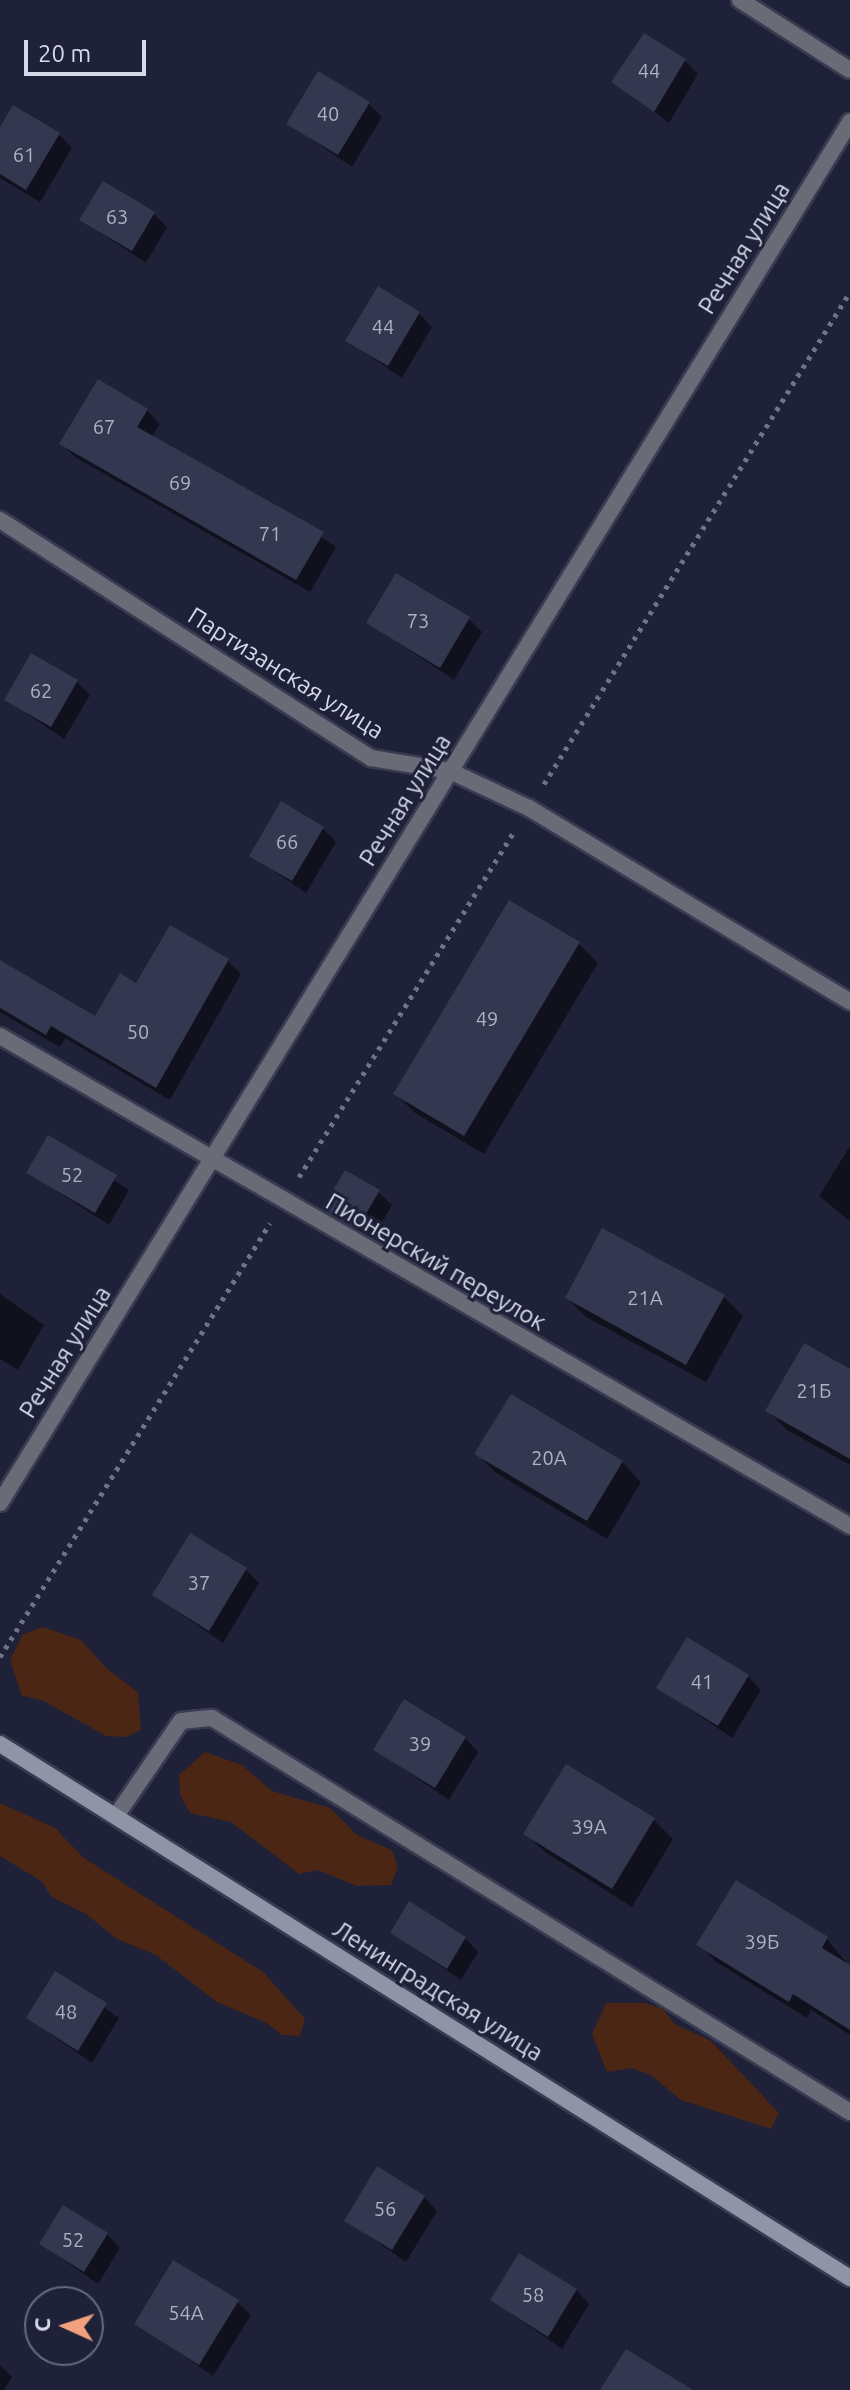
<!DOCTYPE html>
<html>
<head>
<meta charset="utf-8">
<style>
  body { margin:0 }
  #map { position:relative; width:850px; height:2390px; overflow:hidden; background:#1e2138; font-family:Ubuntu,sans-serif }
  div>[style] { position:absolute }
  [style*='--x'] { left:calc(var(--x)*1px); top:calc(var(--y)*1px); width:calc(var(--w)*1px); rotate:calc(var(--a)*1deg) }
  .green>* { inset:0; background:#4b2614 }
  .shadow>* { inset:0; background:#0007 }
  .building>* { inset:0; background:#343750 }
  .path>* { height:5px; margin-top:-2.5px; transform-origin:0; background:repeating-linear-gradient(90deg,#707387 0 4px,transparent 0 10px) }
  .roads { filter:drop-shadow(2px 0 #383b51) drop-shadow(-2px 0 #383b51) drop-shadow(0 2px #383b51) drop-shadow(0 -2px #383b51) }
  .lane>* { height:16px; margin:-8px; padding:0 8px; transform-origin:8px; border-radius:8px; background:#696b77 }
  .street>* { height:16px; margin:-8px; padding:0 8px; transform-origin:8px; border-radius:8px; background:#696b77 }
  .secondary>* { height:16px; margin:-8px; padding:0 8px; transform-origin:8px; border-radius:8px; background:#9094a7 }
  span { translate:-50% -50%; white-space:nowrap; text-align:center; line-height:1.15; -webkit-text-stroke:6px #1e2138; paint-order:stroke }
  .number-label { font-size:20px; color:#aeb0c3 }
  .number-label span { -webkit-text-stroke-width:0 }
  .street-label { font-size:24px; color:#d6d9e9 }
  .north { position:absolute; left:24px; top:2286px; width:80px; height:80px; box-sizing:border-box; background:#1e2138; border:2px solid #686b7f; border-radius:50%; rotate:273deg; font-size:22px; font-weight:700; line-height:32px; text-align:center; color:#d6d9e9 }
  .north::after { content:''; display:block; margin:auto; width:28px; height:36px; background:#f1a17d; clip-path:polygon(50% 0,100% 100%,50% 72%,0 100%) }
  .scale { position:absolute; left:24px; top:40px; width:122px; height:36px; box-sizing:border-box; border:4px solid #d6d9e9; border-top:0; padding-left:10px; font-size:24px; line-height:28px; white-space:nowrap; color:#d6d9e9; -webkit-text-stroke:6px #1e2138; paint-order:stroke }
</style>
</head>
<body>
<div id="map">
  <div class="green">
    <div style="clip-path:polygon(43px 1627px,81px 1640px,106px 1668px,138px 1692px,141px 1730px,126px 1737px,106px 1736px,42px 1700px,22px 1696px,10px 1660px,23px 1634px)"></div>
    <div style="clip-path:polygon(205px 1752px,242px 1765px,272px 1791px,330px 1808px,357px 1835px,392px 1850px,398px 1867px,391px 1885px,357px 1886px,318px 1870px,299px 1874px,231px 1822px,190px 1813px,180px 1795px,179px 1775px)"></div>
    <div style="clip-path:polygon(0 1803px,55px 1828px,84px 1858px,263px 1972px,305px 2019px,300px 2036px,282px 2035px,267px 2023px,217px 2002px,156px 1955px,117px 1939px,86px 1914px,52px 1897px,41px 1881px,0 1856px)"></div>
    <div style="clip-path:polygon(606px 2003px,645px 2003px,663px 2009px,675px 2024px,711px 2041px,779px 2113px,771px 2129px,681px 2100px,651px 2075px,632px 2068px,607px 2072px,592px 2034px)"></div>
  </div>
  <div class="shadow">
    <div style="clip-path:polygon(684px 60px,698px 74px,669px 123px,614px 82px)"></div>
    <div style="clip-path:polygon(368px 103px,382px 117px,352px 167px,289px 124px)"></div>
    <div style="clip-path:polygon(0 131px,59px 134px,72px 148px,40px 202px,0 178px)"></div>
    <div style="clip-path:polygon(154px 214px,167px 227px,146px 263px,82px 220px)"></div>
    <div style="clip-path:polygon(419px 313px,432px 327px,402px 378px,348px 341px)"></div>
    <div style="clip-path:polygon(147px 410px,160px 424px,151px 438px,243px 493px,246px 488px,336px 547px,310px 592px,75px 457px,62px 444px)"></div>
    <div style="clip-path:polygon(469px 619px,482px 632px,454px 680px,368px 622px)"></div>
    <div style="clip-path:polygon(77px 682px,90px 695px,64px 739px,6px 699px)"></div>
    <div style="clip-path:polygon(323px 828px,336px 842px,306px 893px,252px 856px)"></div>
    <div style="clip-path:polygon(579px 944px,598px 963px,484px 1154px,415px 1113px,396px 1094px)"></div>
    <div style="clip-path:polygon(0 961px,95px 1019px,137px 985px,228px 961px,241px 974px,170px 1100px,65px 1038px,60px 1047px,0 1012px)"></div>
    <div style="clip-path:polygon(49px 1138px,129px 1190px,109px 1225px,29px 1173px)"></div>
    <div style="clip-path:polygon(850px 1146px,850px 1221px,819px 1196px)"></div>
    <div style="clip-path:polygon(378px 1192px,392px 1205px,371px 1241px,324px 1209px)"></div>
    <div style="clip-path:polygon(0 1294px,44px 1325px,18px 1370px,0 1359px)"></div>
    <div style="clip-path:polygon(724px 1297px,743px 1316px,706px 1382px,586px 1317px,567px 1298px)"></div>
    <div style="clip-path:polygon(850px 1371px,850px 1465px,787px 1430px,768px 1411px)"></div>
    <div style="clip-path:polygon(477px 1454px,622px 1462px,641px 1482px,607px 1539px,496px 1473px)"></div>
    <div style="clip-path:polygon(246px 1570px,259px 1583px,223px 1643px,154px 1595px)"></div>
    <div style="clip-path:polygon(748px 1676px,761px 1690px,732px 1738px,659px 1688px)"></div>
    <div style="clip-path:polygon(465px 1738px,478px 1752px,449px 1800px,376px 1750px)"></div>
    <div style="clip-path:polygon(567px 1766px,654px 1820px,673px 1839px,632px 1907px,545px 1852px,525px 1833px)"></div>
    <div style="clip-path:polygon(392px 1933px,465px 1938px,478px 1952px,461px 1980px)"></div>
    <div style="clip-path:polygon(827px 1939px,850px 1967px,850px 2035px,811px 2010px,807px 2018px,716px 1962px,699px 1944px)"></div>
    <div style="clip-path:polygon(56px 1974px,119px 2018px,92px 2063px,28px 2018px)"></div>
    <div style="clip-path:polygon(424px 2197px,437px 2211px,406px 2262px,346px 2220px)"></div>
    <div style="clip-path:polygon(107px 2234px,120px 2248px,98px 2284px,41px 2244px)"></div>
    <div style="clip-path:polygon(576px 2290px,589px 2304px,562px 2349px,492px 2300px)"></div>
    <div style="clip-path:polygon(237px 2302px,251px 2315px,213px 2376px,136px 2323px)"></div>
    <div style="clip-path:polygon(0 2365px,12px 2377px,4px 2390px,0 2390px)"></div>
  </div>
  <div class="building">
    <div style="clip-path:polygon(644px 33px,686px 59px,654px 112px,611px 82px)"></div>
    <div style="clip-path:polygon(318px 71px,370px 102px,338px 155px,286px 124px)"></div>
    <div style="clip-path:polygon(13px 105px,60px 133px,26px 190px,0 174px,0 127px)"></div>
    <div style="clip-path:polygon(103px 181px,155px 212px,132px 251px,79px 220px)"></div>
    <div style="clip-path:polygon(378px 286px,420px 312px,388px 366px,345px 341px)"></div>
    <div style="clip-path:polygon(98px 379px,148px 409px,137px 427px,324px 532px,296px 580px,59px 444px)"></div>
    <div style="clip-path:polygon(396px 573px,470px 617px,440px 668px,366px 623px)"></div>
    <div style="clip-path:polygon(31px 653px,78px 680px,51px 727px,4px 700px)"></div>
    <div style="clip-path:polygon(281px 801px,324px 827px,292px 881px,249px 856px)"></div>
    <div style="clip-path:polygon(509px 900px,580px 942px,464px 1136px,393px 1094px)"></div>
    <div style="clip-path:polygon(170px 925px,229px 959px,156px 1088px,51px 1026px,46px 1035px,0 1008px,0 960px,95px 1016px,120px 973px,136px 983px)"></div>
    <div style="clip-path:polygon(48px 1135px,117px 1175px,95px 1213px,26px 1173px)"></div>
    <div style="clip-path:polygon(345px 1170px,380px 1190px,357px 1229px,322px 1209px)"></div>
    <div style="clip-path:polygon(602px 1228px,725px 1295px,686px 1365px,565px 1298px)"></div>
    <div style="clip-path:polygon(804px 1343px,850px 1369px,850px 1459px,765px 1411px)"></div>
    <div style="clip-path:polygon(511px 1394px,623px 1461px,587px 1521px,474px 1454px)"></div>
    <div style="clip-path:polygon(190px 1533px,247px 1568px,209px 1631px,152px 1595px)"></div>
    <div style="clip-path:polygon(687px 1637px,749px 1675px,718px 1726px,656px 1688px)"></div>
    <div style="clip-path:polygon(404px 1699px,466px 1737px,435px 1788px,373px 1750px)"></div>
    <div style="clip-path:polygon(566px 1764px,655px 1818px,612px 1889px,523px 1834px)"></div>
    <div style="clip-path:polygon(736px 1880px,828px 1937px,822px 1948px,850px 1965px,850px 2030px,793px 1994px,789px 2002px,696px 1945px)"></div>
    <div style="clip-path:polygon(409px 1901px,466px 1937px,447px 1969px,390px 1933px)"></div>
    <div style="clip-path:polygon(55px 1971px,107px 2003px,78px 2051px,26px 2018px)"></div>
    <div style="clip-path:polygon(377px 2166px,425px 2196px,392px 2250px,344px 2221px)"></div>
    <div style="clip-path:polygon(63px 2205px,108px 2233px,84px 2272px,39px 2244px)"></div>
    <div style="clip-path:polygon(519px 2253px,577px 2289px,548px 2337px,490px 2300px)"></div>
    <div style="clip-path:polygon(173px 2260px,239px 2300px,199px 2365px,134px 2324px)"></div>
    <div style="clip-path:polygon(626px 2349px,693px 2390px,600px 2390px)"></div>
  </div>
  <div class="path">
    <div style="--x:544;--y:784;--w:579;--a:-58.12"></div>
    <div style="--x:299;--y:1177;--w:405;--a:-58.1"></div>
    <div style="--x:0;--y:1657;--w:511;--a:-58.11"></div>
  </div>
  <div class="roads">
    <div class="lane">
      <div style="--x:116;--y:1816;--w:115;--a:-55.6"></div>
      <div style="--x:181;--y:1721;--w:31;--a:-6"></div>
      <div style="--x:212;--y:1718;--w:750;--a:31.7"></div>
    </div>
    <div class="street">
      <div style="--x:740;--y:0;--w:130;--a:32.5"></div>
      <div style="--x:0;--y:520;--w:441;--a:32.7"></div>
      <div style="--x:371;--y:758;--w:80;--a:9.3"></div>
      <div style="--x:450;--y:771;--w:87;--a:25.1"></div>
      <div style="--x:529;--y:808;--w:375;--a:31.1"></div>
      <div style="--x:0;--y:1036;--w:981;--a:29.96"></div>
      <div style="--x:0;--y:1503;--w:1622;--a:-58.39"></div>
    </div>
    <div class="secondary">
      <div style="--x:0;--y:1744;--w:1004;--a:32.14"></div>
    </div>
  </div>
  <div class="number-label">
    <span style="left:649px;top:70px">44</span>
    <span style="left:328px;top:113px">40</span>
    <span style="left:24px;top:154px">61</span>
    <span style="left:117px;top:216px">63</span>
    <span style="left:383px;top:326px">44</span>
    <span style="left:104px;top:426px">67</span>
    <span style="left:180px;top:482px">69</span>
    <span style="left:270px;top:533px">71</span>
    <span style="left:418px;top:620px">73</span>
    <span style="left:41px;top:690px">62</span>
    <span style="left:287px;top:841px">66</span>
    <span style="left:487px;top:1018px">49</span>
    <span style="left:138px;top:1031px">50</span>
    <span style="left:72px;top:1174px">52</span>
    <span style="left:645px;top:1297px">21А</span>
    <span style="left:814px;top:1390px">21Б</span>
    <span style="left:549px;top:1457px">20А</span>
    <span style="left:199px;top:1582px">37</span>
    <span style="left:702px;top:1681px">41</span>
    <span style="left:420px;top:1743px">39</span>
    <span style="left:589px;top:1826px">39А</span>
    <span style="left:762px;top:1941px">39Б</span>
    <span style="left:66px;top:2011px">48</span>
    <span style="left:385px;top:2208px">56</span>
    <span style="left:73px;top:2239px">52</span>
    <span style="left:533px;top:2294px">58</span>
    <span style="left:186px;top:2312px">54А</span>
  </div>
  <div class="street-label">
    <span style="left:744px;top:248px;rotate:-58deg">Речная улица</span>
    <span style="left:286px;top:673px;rotate:32deg">Партизанская улица</span>
    <span style="left:405px;top:800px;rotate:-58deg">Речная улица</span>
    <span style="left:436px;top:1262px;rotate:30deg">Пионерский переулок</span>
    <span style="left:65px;top:1352px;rotate:-58deg">Речная улица</span>
    <span style="left:438px;top:1991px;rotate:32deg">Ленинградская улица</span>
  </div>
  <div class="north">С</div>
  <div class="scale">20 m</div>
</div>
</body>
</html>
